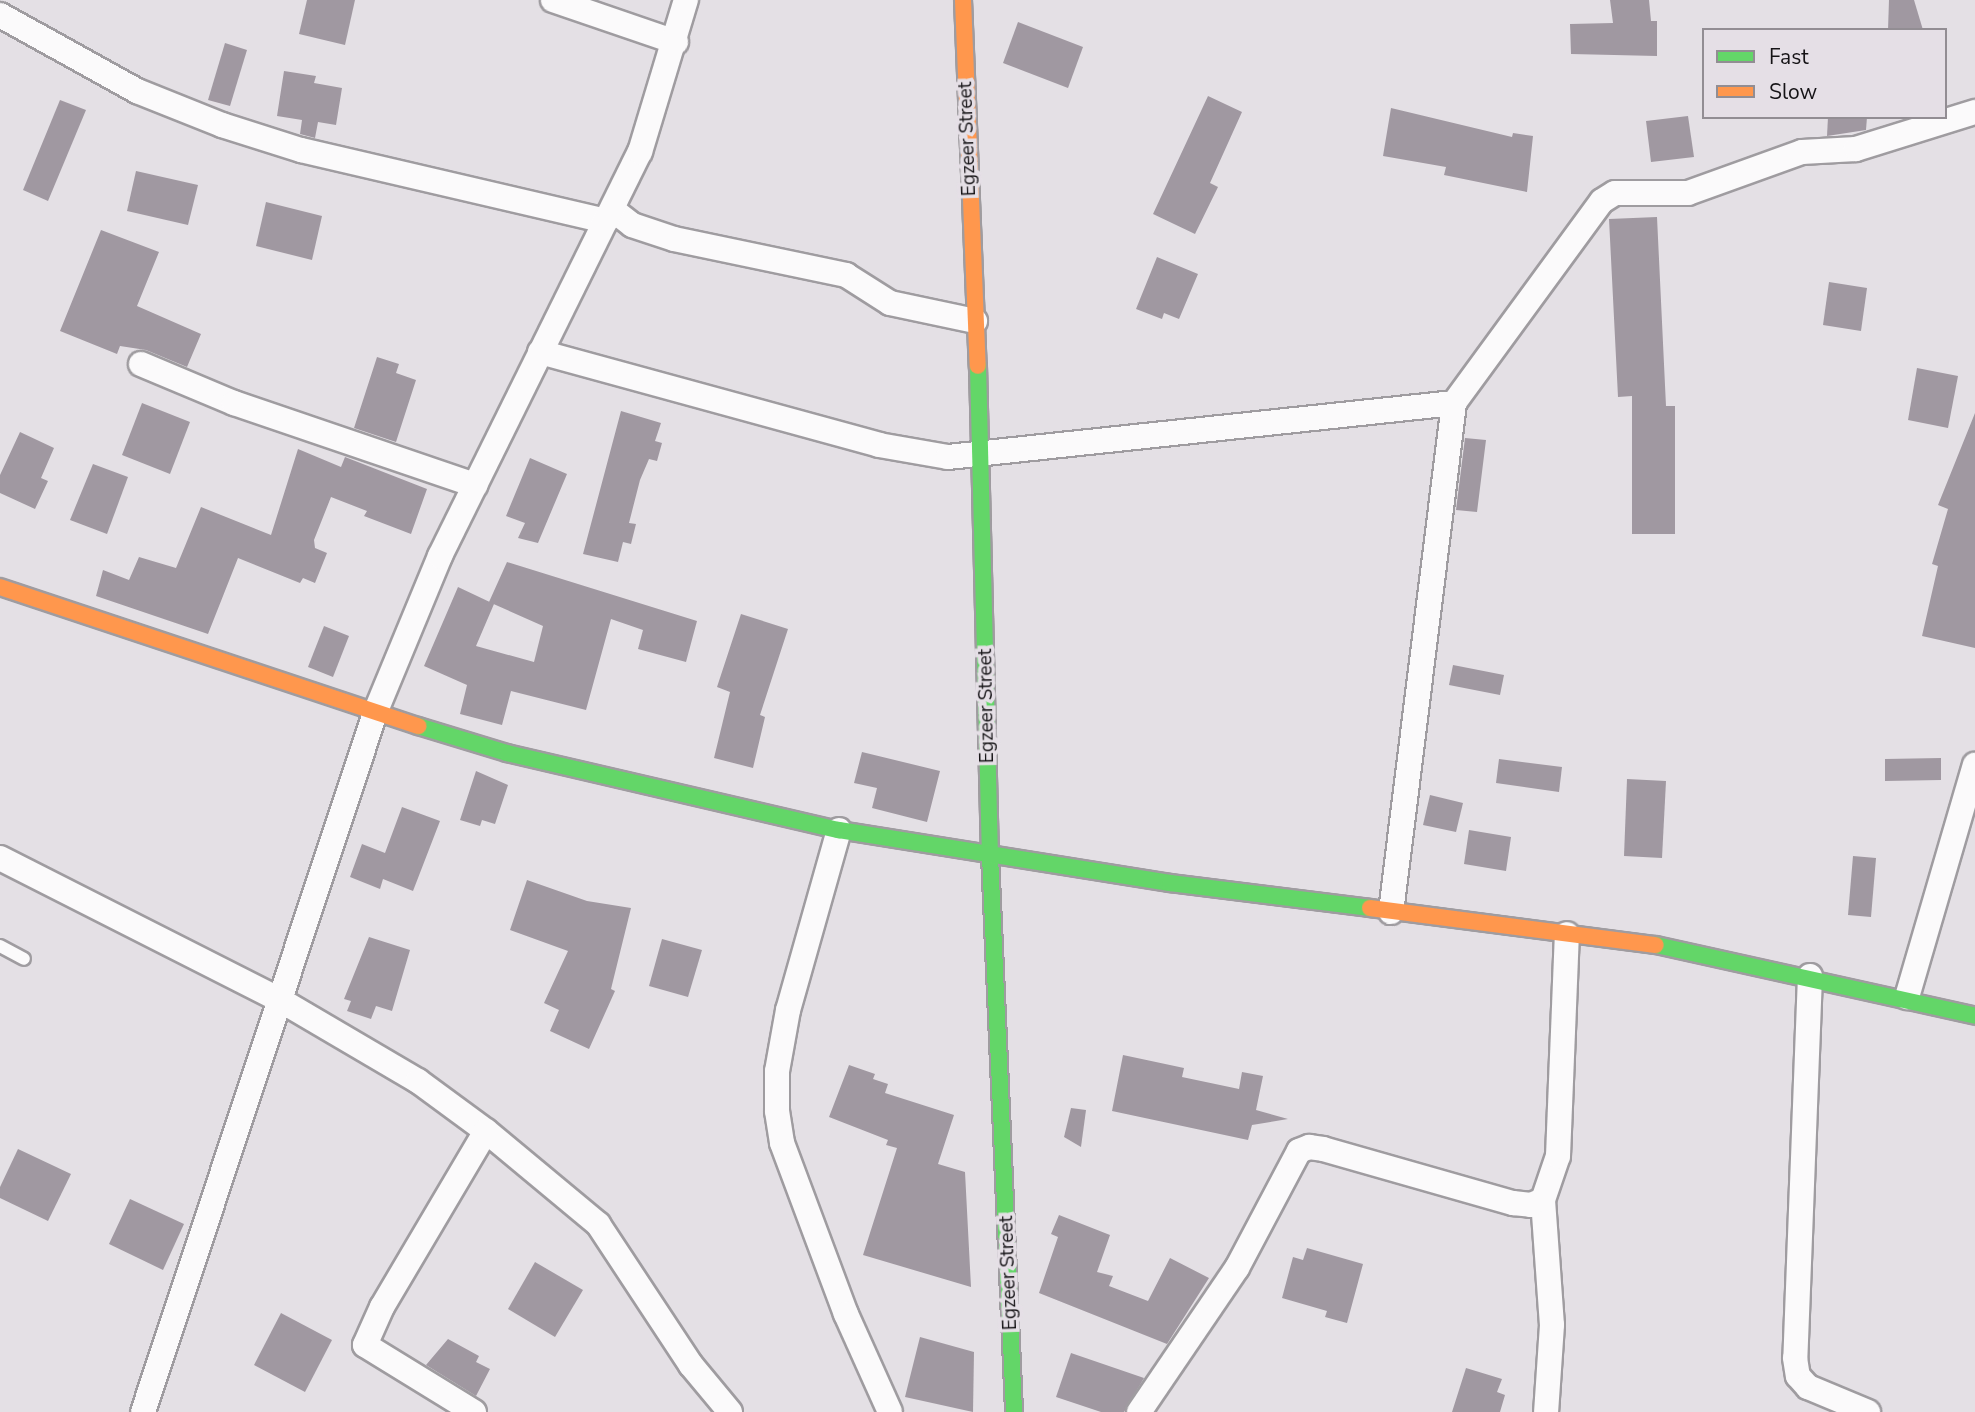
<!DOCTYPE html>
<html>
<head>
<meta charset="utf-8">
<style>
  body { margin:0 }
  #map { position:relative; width:1975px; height:1412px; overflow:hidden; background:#e4e0e5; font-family:"Nunito Sans",sans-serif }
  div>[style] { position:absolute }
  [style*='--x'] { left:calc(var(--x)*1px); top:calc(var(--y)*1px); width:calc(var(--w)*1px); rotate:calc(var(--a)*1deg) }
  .building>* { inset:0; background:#a098a1 }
  .roads { filter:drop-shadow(2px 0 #9f9ca0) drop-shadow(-2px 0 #9f9ca0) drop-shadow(0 2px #9f9ca0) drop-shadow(0 -2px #9f9ca0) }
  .lane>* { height:12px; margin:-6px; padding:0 6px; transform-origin:6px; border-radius:6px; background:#fbfafb }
  .street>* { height:24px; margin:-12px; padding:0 12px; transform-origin:12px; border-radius:12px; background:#fbfafb }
  .fast>* { height:16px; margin:-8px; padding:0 8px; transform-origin:8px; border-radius:8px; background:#63d668 }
  .slow>* { height:16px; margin:-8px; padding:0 8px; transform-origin:8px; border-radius:8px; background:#ff974d }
  span { translate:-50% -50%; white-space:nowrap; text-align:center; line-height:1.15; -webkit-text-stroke:7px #e5dfe6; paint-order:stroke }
  .street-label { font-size:19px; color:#151316 }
  .legend { position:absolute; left:1702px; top:28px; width:245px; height:91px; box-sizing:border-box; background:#e5dfe6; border:2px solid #928d93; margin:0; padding:9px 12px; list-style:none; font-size:21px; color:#151316 }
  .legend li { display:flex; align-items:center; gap:14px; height:35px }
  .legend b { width:35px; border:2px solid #928d93 }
</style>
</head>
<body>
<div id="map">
  <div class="building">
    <div style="clip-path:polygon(307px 0,355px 0,345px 45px,299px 34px)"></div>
    <div style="clip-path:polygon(1610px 0,1649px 0,1651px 21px,1657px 21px,1657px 56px,1571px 54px,1570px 24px,1613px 23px)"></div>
    <div style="clip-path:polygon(1889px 0,1914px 0,1923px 30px,1888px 30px)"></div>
    <div style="clip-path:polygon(1018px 22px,1083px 47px,1068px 88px,1003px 63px)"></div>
    <div style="clip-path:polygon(225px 43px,247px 50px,230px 106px,208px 100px)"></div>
    <div style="clip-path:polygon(284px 71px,316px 76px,314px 83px,342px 88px,336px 125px,318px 122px,315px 138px,300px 134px,302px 120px,277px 116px)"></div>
    <div style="clip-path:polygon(1208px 96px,1242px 112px,1210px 183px,1218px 187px,1195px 234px,1153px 214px)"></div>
    <div style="clip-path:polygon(60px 100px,86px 110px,48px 201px,23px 190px)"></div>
    <div style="clip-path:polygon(1391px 108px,1512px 137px,1513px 133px,1533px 136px,1527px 192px,1444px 175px,1446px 167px,1383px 156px)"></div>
    <div style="clip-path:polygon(1688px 116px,1694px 157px,1651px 162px,1646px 121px)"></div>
    <div style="clip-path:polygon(1828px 117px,1867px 117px,1866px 130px,1827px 136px)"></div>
    <div style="clip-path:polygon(136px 171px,198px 185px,188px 225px,127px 211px)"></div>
    <div style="clip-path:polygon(266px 202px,322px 216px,312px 260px,256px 246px)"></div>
    <div style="clip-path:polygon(1657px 217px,1666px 406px,1675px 406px,1675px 534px,1632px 534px,1632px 396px,1618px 397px,1609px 219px)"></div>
    <div style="clip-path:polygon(101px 230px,159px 252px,137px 306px,201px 334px,187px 367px,146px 350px,120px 346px,117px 354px,60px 331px)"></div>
    <div style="clip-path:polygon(1157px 257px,1198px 274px,1179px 319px,1164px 313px,1162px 319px,1136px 309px)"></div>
    <div style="clip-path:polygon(1829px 282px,1867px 288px,1861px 331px,1823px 325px)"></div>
    <div style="clip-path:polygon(377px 357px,399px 364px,396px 373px,416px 380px,396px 442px,354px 428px)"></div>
    <div style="clip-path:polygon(1917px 368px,1958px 376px,1948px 428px,1908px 420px)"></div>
    <div style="clip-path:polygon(142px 403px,190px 422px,170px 474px,122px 455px)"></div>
    <div style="clip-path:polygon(621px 411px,661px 423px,655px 441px,662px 443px,657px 461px,649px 459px,640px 480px,629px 523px,636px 524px,631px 544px,623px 542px,618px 562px,583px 554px)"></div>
    <div style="clip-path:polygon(1975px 413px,1975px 648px,1922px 636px,1938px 566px,1932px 564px,1948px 509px,1938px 505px)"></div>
    <div style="clip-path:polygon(20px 432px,54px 448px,41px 478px,48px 481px,35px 509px,0 493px,0 475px)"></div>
    <div style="clip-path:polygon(1465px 438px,1486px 440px,1477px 512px,1456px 510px)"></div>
    <div style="clip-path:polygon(298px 449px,341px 467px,345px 457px,427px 489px,411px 534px,364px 516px,367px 511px,331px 497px,314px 540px,315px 548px,327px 553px,315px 583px,303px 578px,300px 583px,238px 558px,208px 634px,96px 596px,103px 570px,129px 580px,139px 557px,176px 568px,201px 507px,271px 535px)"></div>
    <div style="clip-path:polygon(530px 458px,567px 474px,538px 543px,518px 538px,525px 523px,506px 516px)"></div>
    <div style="clip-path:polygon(93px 464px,128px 477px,107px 534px,70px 520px)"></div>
    <div style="clip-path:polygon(507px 562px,697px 621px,686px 662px,638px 649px,643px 630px,611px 619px,586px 710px,511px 691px,502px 725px,460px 714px,467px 685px,424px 666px,458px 587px,494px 604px,476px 646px,534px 662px,543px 626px,489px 602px)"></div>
    <div style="clip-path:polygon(741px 614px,788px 629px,760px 715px,765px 717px,753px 768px,714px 758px,730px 692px,717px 687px)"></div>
    <div style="clip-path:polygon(324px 626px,349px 636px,333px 677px,308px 667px)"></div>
    <div style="clip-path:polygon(1453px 665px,1504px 675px,1500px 695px,1449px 685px)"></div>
    <div style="clip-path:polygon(862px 752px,940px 771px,927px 822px,872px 808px,877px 788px,854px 783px)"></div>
    <div style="clip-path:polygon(1941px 758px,1941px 780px,1885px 781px,1885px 759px)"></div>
    <div style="clip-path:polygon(1499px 759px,1562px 767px,1559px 792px,1496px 783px)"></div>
    <div style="clip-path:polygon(476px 771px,508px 785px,495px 824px,482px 820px,480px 826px,460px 820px)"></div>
    <div style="clip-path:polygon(1627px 779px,1666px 781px,1662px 858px,1624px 856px)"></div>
    <div style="clip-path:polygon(1430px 795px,1463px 803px,1456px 832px,1423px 825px)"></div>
    <div style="clip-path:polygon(402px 807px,440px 821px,413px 891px,383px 879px,380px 889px,350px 877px,362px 844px,385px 853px)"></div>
    <div style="clip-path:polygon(1469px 830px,1511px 837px,1506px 871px,1464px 864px)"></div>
    <div style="clip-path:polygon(1853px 856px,1876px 858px,1871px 917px,1848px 915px)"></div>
    <div style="clip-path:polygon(527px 880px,587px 901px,631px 908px,611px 989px,615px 991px,589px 1049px,550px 1031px,559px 1010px,544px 1003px,568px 951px,510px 930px)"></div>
    <div style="clip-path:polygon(369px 937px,410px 950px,392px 1011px,376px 1006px,371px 1019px,347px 1011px,351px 1001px,344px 999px)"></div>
    <div style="clip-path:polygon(662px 939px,702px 950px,688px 997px,649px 986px)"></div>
    <div style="clip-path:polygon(1123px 1055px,1184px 1068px,1182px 1077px,1239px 1089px,1242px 1072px,1263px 1076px,1256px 1110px,1288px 1119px,1252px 1125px,1248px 1140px,1112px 1111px)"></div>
    <div style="clip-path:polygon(849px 1065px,875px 1074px,873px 1079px,888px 1084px,885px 1093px,954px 1115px,938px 1164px,965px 1172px,971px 1287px,863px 1255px,897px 1148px,886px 1145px,888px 1140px,829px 1117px)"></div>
    <div style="clip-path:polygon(1071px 1108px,1086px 1110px,1081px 1147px,1064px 1137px)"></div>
    <div style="clip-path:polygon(18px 1149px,71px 1174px,48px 1221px,0 1198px,0 1187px)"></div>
    <div style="clip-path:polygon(130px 1199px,184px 1224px,163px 1270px,109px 1244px)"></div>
    <div style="clip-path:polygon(1059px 1215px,1110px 1235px,1097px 1272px,1113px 1276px,1109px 1286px,1148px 1301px,1170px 1258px,1209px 1278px,1167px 1344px,1039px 1293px,1058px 1237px,1051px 1234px)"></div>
    <div style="clip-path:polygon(1307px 1248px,1363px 1264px,1347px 1323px,1325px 1317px,1327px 1311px,1282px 1298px,1293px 1257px,1303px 1260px)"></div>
    <div style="clip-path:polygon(535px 1262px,583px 1290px,555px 1337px,508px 1309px)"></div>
    <div style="clip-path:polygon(281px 1313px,332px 1340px,305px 1392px,254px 1365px)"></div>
    <div style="clip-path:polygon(920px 1337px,974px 1352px,973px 1412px,905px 1397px)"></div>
    <div style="clip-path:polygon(448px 1339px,479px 1356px,476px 1362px,490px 1369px,476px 1396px,426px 1365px)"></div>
    <div style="clip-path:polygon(1071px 1353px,1144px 1378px,1124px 1412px,1101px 1412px,1056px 1397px)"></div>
    <div style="clip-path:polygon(1466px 1368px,1502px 1379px,1497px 1392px,1505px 1395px,1500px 1412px,1452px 1412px)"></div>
  </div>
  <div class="roads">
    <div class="lane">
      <div style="--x:0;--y:946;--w:27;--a:28"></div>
    </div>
    <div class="street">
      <div style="--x:553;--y:0;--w:130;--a:18.9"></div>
      <div style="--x:0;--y:15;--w:157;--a:29"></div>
      <div style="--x:137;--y:91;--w:92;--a:21.8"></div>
      <div style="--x:222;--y:125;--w:83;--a:17.6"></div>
      <div style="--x:301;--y:150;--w:313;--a:13.1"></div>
      <div style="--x:613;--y:210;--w:24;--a:38"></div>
      <div style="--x:632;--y:225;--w:44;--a:18.4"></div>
      <div style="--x:674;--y:239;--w:176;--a:11.8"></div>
      <div style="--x:846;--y:275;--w:52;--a:32.5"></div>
      <div style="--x:890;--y:303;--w:87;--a:12"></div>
      <div style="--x:540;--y:352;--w:352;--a:15.3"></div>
      <div style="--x:879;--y:445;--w:70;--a:9.9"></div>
      <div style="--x:948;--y:457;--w:509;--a:-6.09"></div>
      <div style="--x:141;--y:364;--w:101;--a:22.8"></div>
      <div style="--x:234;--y:403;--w:255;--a:18.8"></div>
      <div style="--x:839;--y:830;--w:187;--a:105.8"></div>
      <div style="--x:788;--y:1010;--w:62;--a:100.2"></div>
      <div style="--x:777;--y:1071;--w:40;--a:90"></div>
      <div style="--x:777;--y:1111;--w:32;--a:81"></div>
      <div style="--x:782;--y:1143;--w:183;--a:69.5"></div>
      <div style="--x:846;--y:1314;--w:107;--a:65.8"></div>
      <div style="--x:0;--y:858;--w:314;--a:26.9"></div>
      <div style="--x:280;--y:1000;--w:160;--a:30.4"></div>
      <div style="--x:418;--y:1081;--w:84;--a:36.3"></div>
      <div style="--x:486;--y:1131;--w:146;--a:39.7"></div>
      <div style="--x:598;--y:1224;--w:169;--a:56.6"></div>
      <div style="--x:691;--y:1365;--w:61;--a:50.3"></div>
      <div style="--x:1391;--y:912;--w:513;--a:-82.94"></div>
      <div style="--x:1454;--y:403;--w:250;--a:-53.8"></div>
      <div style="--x:1602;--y:201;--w:15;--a:-32"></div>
      <div style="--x:1615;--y:193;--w:73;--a:0"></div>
      <div style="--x:1688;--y:193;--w:121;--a:-19.8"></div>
      <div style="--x:1802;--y:152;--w:54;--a:-3.2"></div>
      <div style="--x:1856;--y:149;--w:125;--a:-17.3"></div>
      <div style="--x:1810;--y:976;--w:382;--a:92.2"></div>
      <div style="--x:1795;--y:1358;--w:18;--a:81"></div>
      <div style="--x:1798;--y:1376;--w:15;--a:48"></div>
      <div style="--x:1808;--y:1387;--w:65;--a:22.6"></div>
      <div style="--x:1907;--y:997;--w:242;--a:-73.7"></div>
      <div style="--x:1543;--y:1200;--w:125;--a:85.9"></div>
      <div style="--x:1552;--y:1325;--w:87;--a:93.9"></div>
      <div style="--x:143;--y:1412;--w:736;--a:-71.64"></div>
      <div style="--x:375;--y:713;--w:170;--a:-67.5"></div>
      <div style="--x:440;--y:556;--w:451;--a:-63.7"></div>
      <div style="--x:640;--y:152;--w:159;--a:-73.2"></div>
      <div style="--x:474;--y:1412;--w:128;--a:-148.4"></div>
      <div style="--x:365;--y:1345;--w:42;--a:-65.9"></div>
      <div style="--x:382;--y:1307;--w:204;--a:-59.4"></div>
      <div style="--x:1139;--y:1412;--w:174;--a:-55.8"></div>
      <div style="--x:1237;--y:1268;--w:132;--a:-62.1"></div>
      <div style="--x:1299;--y:1151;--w:11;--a:-22"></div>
      <div style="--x:1309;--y:1147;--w:14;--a:8"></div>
      <div style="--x:1323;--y:1149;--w:198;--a:15.9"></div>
      <div style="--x:1513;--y:1203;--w:18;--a:6"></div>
      <div style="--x:1531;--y:1205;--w:13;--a:-23"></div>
      <div style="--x:1543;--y:1200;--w:46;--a:-71.2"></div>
      <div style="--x:1558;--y:1156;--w:222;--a:-87.7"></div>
    </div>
    <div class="fast">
      <div style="--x:978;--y:366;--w:489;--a:88.6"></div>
      <div style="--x:990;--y:855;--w:558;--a:87.53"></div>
      <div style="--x:418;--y:726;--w:93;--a:16.9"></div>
      <div style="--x:507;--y:753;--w:341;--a:13.1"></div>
      <div style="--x:839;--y:830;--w:335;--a:9.1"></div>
      <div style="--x:1170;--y:883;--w:202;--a:7.1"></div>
      <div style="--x:1656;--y:945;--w:327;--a:12.5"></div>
    </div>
    <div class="slow">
      <div style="--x:963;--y:0;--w:366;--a:87.7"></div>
      <div style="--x:0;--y:587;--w:441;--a:18.4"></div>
      <div style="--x:1370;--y:908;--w:288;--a:7.4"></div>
    </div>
  </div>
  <div class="street-label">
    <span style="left:968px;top:139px;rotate:-92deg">Egzeer Street</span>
    <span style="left:987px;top:706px;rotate:-91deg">Egzeer Street</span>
    <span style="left:1009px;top:1273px;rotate:-92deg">Egzeer Street</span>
  </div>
  <ul class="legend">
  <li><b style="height:9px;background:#63d668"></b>Fast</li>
  <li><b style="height:9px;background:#ff974d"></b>Slow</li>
  </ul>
</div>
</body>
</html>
